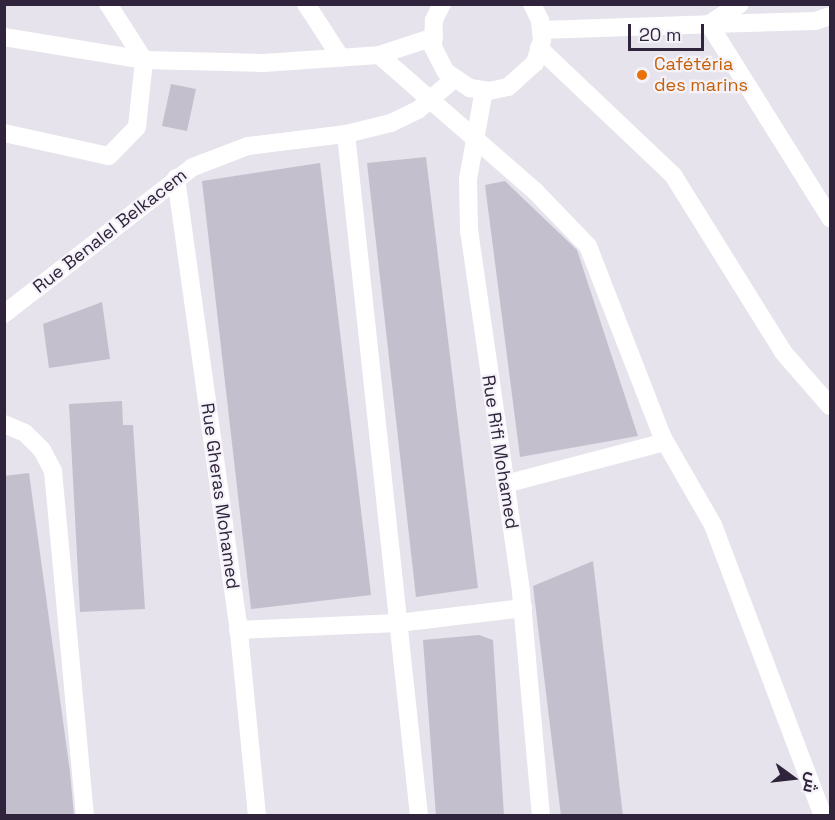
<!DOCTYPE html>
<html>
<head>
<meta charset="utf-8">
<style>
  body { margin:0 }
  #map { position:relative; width:835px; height:820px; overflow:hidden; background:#e6e3ec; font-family:"Space Grotesk",Cairo,sans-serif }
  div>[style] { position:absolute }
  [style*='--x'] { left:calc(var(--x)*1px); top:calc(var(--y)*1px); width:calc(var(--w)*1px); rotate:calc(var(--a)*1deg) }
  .building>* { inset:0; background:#c4bfcd }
  .minor>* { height:18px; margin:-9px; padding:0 9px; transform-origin:9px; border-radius:9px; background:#fff }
  .dots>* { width:16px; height:16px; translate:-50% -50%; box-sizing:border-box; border:3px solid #f5f3f9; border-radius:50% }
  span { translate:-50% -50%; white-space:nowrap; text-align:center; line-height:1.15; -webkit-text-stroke:4.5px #f5f3f9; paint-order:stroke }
  .food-label { font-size:18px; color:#c56008 }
  .left { translate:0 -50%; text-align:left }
  .street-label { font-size:18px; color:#30243c }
  .frame { position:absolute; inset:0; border:6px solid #30243c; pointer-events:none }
  .north { position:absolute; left:763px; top:748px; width:60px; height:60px; -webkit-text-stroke:4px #f5f3f9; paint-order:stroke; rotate:105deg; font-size:16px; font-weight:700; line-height:24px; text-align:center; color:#30243c }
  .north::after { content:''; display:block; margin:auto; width:21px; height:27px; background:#30243c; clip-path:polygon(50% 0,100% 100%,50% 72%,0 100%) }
  .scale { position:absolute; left:628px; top:24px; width:76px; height:27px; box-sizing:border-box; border:3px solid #30243c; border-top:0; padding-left:8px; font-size:18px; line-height:21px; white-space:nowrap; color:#30243c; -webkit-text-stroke:4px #f5f3f9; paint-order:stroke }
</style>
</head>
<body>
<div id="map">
  <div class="building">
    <div style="clip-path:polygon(171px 84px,196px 89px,187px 131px,162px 126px)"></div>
    <div style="clip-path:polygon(426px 157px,478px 588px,416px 597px,367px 163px)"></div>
    <div style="clip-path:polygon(320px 163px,371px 595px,251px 609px,202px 181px)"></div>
    <div style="clip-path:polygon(505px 181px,577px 250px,638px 436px,520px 457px,485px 185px)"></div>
    <div style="clip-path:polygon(102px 302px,110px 359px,49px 368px,43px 324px)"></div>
    <div style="clip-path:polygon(122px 401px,123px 425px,133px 425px,145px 609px,80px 612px,69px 404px)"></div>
    <div style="clip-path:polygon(29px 473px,70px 772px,74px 816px,4px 816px,4px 476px)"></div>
    <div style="clip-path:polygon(593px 561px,623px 816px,561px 816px,533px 586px)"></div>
    <div style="clip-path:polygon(479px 635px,493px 640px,504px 816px,436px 816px,423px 640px)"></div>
  </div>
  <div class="minor">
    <div style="--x:306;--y:4;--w:64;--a:57.1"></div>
    <div style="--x:442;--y:4;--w:18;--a:117"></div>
    <div style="--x:434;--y:20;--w:27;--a:92"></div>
    <div style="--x:433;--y:47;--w:28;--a:63"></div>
    <div style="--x:446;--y:72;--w:29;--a:34"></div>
    <div style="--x:470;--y:88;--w:19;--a:9"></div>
    <div style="--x:489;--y:91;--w:19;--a:-12"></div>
    <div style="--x:508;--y:87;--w:36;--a:-42"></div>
    <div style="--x:535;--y:63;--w:24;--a:-73"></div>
    <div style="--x:542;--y:40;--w:20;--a:-96"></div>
    <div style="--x:540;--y:20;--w:18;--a:-117"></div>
    <div style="--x:709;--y:24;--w:229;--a:58"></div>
    <div style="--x:710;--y:24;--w:105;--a:-1.6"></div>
    <div style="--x:815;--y:21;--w:16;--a:-18"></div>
    <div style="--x:541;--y:30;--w:168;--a:-2"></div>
    <div style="--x:709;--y:24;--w:37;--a:-33"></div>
    <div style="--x:4;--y:37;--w:142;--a:9.3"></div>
    <div style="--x:144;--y:60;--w:119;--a:1.4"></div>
    <div style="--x:263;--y:63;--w:116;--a:-3.9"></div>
    <div style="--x:379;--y:55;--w:58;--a:-18.1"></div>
    <div style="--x:539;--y:48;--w:185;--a:43.5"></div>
    <div style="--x:673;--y:175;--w:208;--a:58.1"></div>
    <div style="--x:783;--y:352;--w:72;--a:49"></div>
    <div style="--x:379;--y:55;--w:207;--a:41.1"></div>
    <div style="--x:535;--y:191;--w:76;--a:46.1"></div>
    <div style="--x:588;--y:246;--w:206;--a:68.7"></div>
    <div style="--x:663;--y:438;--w:100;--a:60.1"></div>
    <div style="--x:713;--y:525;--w:311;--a:69.3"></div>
    <div style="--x:484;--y:90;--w:90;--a:100.2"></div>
    <div style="--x:468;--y:179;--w:51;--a:88.9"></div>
    <div style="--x:469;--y:230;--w:366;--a:81.8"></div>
    <div style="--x:521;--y:592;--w:225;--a:84.9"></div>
    <div style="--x:4;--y:133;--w:107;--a:12.4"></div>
    <div style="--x:109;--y:156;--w:40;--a:-46"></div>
    <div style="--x:137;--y:127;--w:67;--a:-84"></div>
    <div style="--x:144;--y:60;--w:67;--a:-122.7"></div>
    <div style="--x:346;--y:134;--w:686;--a:83.89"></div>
    <div style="--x:176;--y:178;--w:448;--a:82.1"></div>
    <div style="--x:238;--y:622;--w:195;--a:84.4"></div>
    <div style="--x:4;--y:314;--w:239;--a:-37.9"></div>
    <div style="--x:193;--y:167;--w:59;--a:-20.9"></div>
    <div style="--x:248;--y:146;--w:99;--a:-7"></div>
    <div style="--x:346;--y:134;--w:46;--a:-13.7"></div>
    <div style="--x:391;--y:123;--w:30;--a:-26"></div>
    <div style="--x:418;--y:110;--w:48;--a:-40.7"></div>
    <div style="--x:4;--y:424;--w:23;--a:23"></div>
    <div style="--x:25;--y:433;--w:24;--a:45"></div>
    <div style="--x:42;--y:450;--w:24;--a:62"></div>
    <div style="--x:53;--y:471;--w:346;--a:84.7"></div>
    <div style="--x:505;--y:484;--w:165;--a:-14.7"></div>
    <div style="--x:238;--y:630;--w:160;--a:-2.5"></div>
    <div style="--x:398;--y:623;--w:126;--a:-6.8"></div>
  </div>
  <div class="dots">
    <div style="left:642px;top:75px;background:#e8710a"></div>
  </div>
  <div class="food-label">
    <span class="left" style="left:654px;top:75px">Cafétéria<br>des marins</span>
  </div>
  <div class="street-label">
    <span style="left:110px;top:231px;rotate:-38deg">Rue Benalel Belkacem</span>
    <span style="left:500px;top:452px;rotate:81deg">Rue Rifi Mohamed</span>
    <span style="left:220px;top:496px;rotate:82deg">Rue Gheras Mohamed</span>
  </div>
  <div class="frame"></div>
  <div class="north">ش</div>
  <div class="scale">20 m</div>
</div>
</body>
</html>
